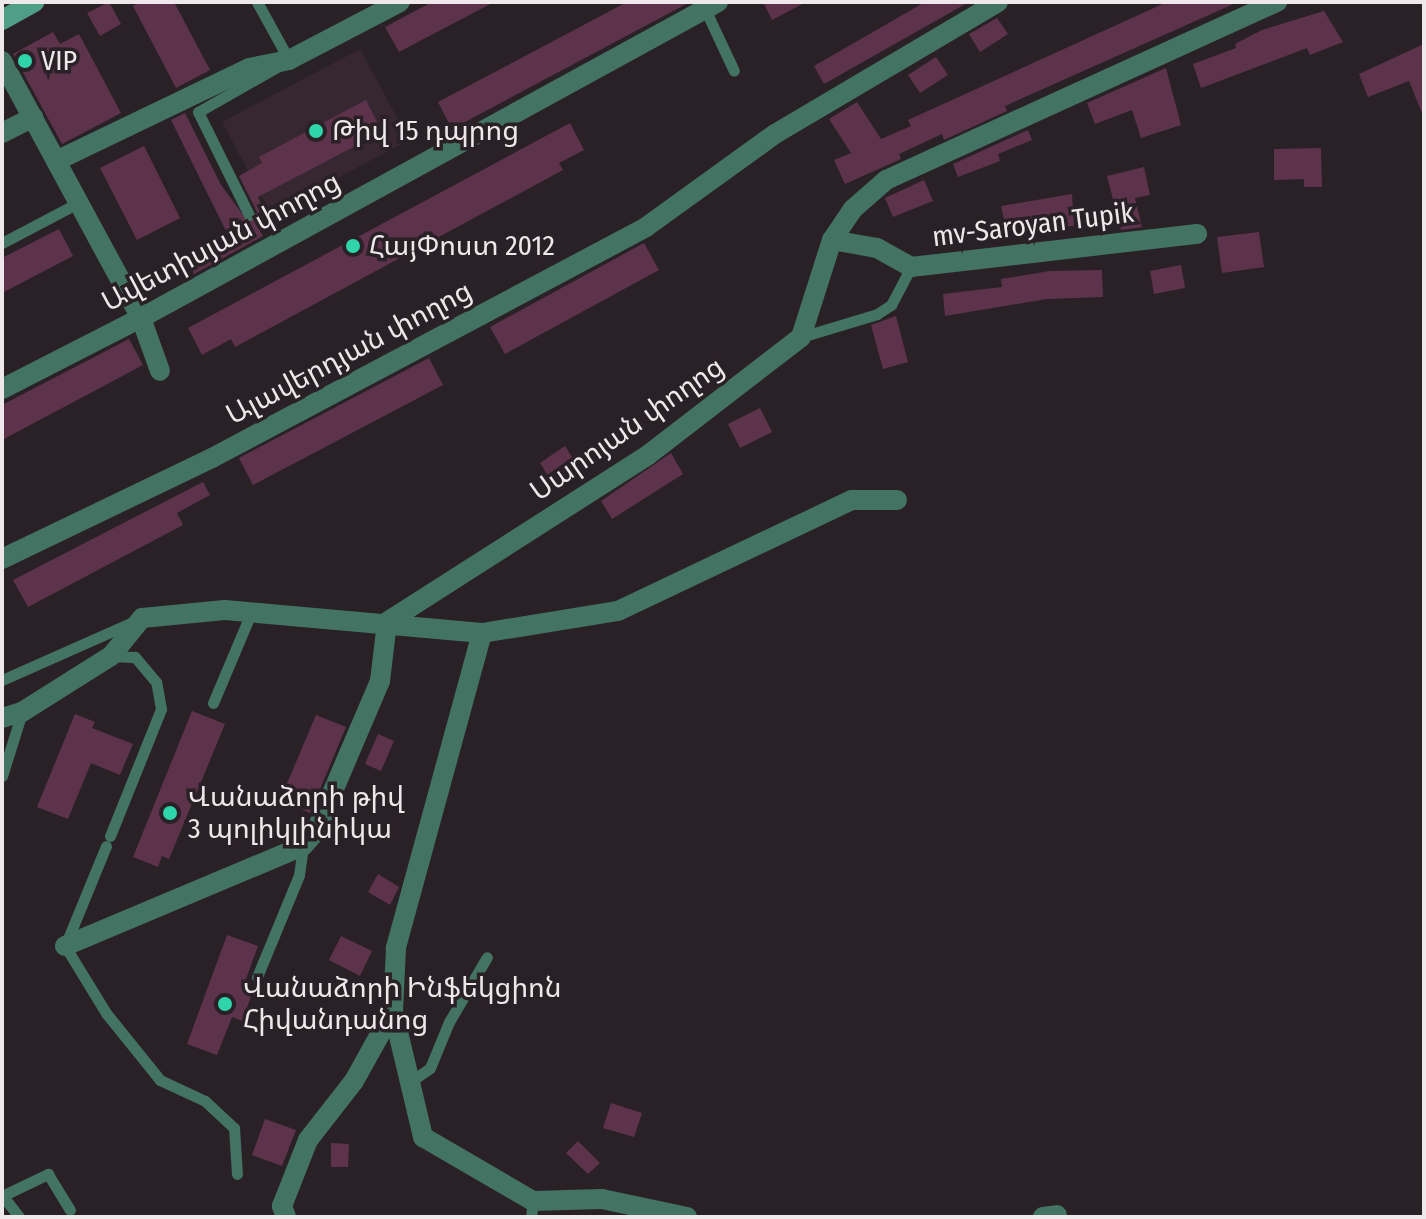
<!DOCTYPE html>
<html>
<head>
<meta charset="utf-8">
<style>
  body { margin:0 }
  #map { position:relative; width:1426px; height:1219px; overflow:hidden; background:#2a2126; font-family:"Fira Sans Condensed","Noto Sans Armenian",sans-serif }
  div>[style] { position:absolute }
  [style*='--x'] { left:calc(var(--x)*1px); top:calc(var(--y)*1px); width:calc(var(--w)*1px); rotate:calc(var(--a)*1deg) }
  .built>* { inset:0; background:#362730 }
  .building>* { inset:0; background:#5d334c }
  .service>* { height:11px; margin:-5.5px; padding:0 5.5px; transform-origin:5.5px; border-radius:5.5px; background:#437363 }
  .minor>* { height:20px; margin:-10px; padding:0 10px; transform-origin:10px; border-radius:10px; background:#437363 }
  .secondary>* { height:20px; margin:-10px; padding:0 10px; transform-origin:10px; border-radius:10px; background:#4f9f86 }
  .dots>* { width:22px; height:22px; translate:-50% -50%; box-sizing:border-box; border:4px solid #2a2126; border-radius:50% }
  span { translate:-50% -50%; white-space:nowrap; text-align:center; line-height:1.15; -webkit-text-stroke:7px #2a2126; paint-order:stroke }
  .poi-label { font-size:28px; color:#eee8eb }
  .left { translate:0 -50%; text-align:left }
  .street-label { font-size:28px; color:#eee8eb }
  .frame { position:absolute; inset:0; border:4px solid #eee8eb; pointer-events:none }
</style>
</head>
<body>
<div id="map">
  <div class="built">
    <div style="clip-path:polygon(360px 49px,409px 140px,271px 214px,222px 122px)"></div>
  </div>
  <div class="building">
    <div style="clip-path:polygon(109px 2px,121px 24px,100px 36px,87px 13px)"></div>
    <div style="clip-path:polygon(140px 2px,174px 2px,210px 70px,176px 88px,133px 6px)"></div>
    <div style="clip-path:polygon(432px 2px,494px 2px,399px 52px,385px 27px)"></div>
    <div style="clip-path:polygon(627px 2px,690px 2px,452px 129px,438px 102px)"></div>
    <div style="clip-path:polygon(763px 2px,806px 2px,772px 20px)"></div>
    <div style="clip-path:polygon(925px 2px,969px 2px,824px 84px,814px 66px)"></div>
    <div style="clip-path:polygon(1167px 2px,1238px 2px,1005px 106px,1007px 111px,944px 140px,942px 134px,899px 154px,901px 159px,845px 184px,834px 160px,851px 153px,829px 119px,857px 102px,881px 139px,911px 126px,908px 120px)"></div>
    <div style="clip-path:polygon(1324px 11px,1343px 42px,1310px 55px,1307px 48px,1201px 88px,1193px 64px,1236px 48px,1235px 44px,1262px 30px)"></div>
    <div style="clip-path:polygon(997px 18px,1008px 34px,980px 52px,969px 34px)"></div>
    <div style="clip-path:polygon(53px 32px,60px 44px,79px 34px,121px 113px,62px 144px,13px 54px)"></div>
    <div style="clip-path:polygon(1424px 44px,1424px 118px,1409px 81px,1368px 97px,1359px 74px)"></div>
    <div style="clip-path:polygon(936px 57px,948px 75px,920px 93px,908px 75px)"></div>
    <div style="clip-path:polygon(1166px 68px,1181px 125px,1141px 138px,1132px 110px,1095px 124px,1087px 103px)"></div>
    <div style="clip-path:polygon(366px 100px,382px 132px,258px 197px,269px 220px,257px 226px,263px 236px,194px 274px,186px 259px,229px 237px,171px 120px,185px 113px,221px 185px,249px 223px,257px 212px,239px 176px,262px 163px,259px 157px)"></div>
    <div style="clip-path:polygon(570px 123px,584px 150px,559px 163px,563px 170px,235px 347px,231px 339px,202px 355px,188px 328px)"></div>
    <div style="clip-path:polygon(1028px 130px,1032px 140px,998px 154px,1000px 161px,958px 177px,953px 164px)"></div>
    <div style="clip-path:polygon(144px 146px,180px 218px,137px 240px,100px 168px)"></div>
    <div style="clip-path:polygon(1321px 148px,1322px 187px,1304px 187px,1304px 179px,1274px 180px,1274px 149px)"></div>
    <div style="clip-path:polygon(1144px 167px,1150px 195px,1135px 198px,1142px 227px,1121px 230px,1107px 176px)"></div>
    <div style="clip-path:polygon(924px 180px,933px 201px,893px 217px,885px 198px)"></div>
    <div style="clip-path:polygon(1072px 194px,1074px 226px,1046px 227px,1045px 219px,1006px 228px,1001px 206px)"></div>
    <div style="clip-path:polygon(59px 229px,73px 256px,2px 293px,2px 258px)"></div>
    <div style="clip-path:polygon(1259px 232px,1264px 267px,1222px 273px,1217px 237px)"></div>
    <div style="clip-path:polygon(644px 243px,659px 270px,505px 354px,490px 327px)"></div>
    <div style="clip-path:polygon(1181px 265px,1185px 288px,1154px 294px,1150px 271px)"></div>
    <div style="clip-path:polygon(1102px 270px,1103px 297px,1047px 299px,945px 316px,943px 294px,1002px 287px,1001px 279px,1050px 271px)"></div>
    <div style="clip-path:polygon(896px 316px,908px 362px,883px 369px,871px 325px)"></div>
    <div style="clip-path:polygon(129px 339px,143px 365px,2px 440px,2px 405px)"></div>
    <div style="clip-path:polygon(429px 358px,443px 385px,253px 485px,239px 458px)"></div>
    <div style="clip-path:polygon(760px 408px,772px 432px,740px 448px,728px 424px)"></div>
    <div style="clip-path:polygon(565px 446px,579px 468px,554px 485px,540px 463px)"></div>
    <div style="clip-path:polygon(671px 453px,683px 474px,612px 519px,601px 501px)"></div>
    <div style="clip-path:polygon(203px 482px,210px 495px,177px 513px,183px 525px,28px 607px,13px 580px)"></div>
    <div style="clip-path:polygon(192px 711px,225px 724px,169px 859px,162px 856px,158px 867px,133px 857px)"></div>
    <div style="clip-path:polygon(75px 714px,95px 722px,92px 728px,133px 744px,120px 775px,91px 763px,68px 819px,37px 807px)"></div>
    <div style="clip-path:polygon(316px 715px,346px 727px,310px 813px,280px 800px)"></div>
    <div style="clip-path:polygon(378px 734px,394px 741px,381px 771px,365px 764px)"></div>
    <div style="clip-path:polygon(378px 874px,399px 887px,390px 905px,368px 892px)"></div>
    <div style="clip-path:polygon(227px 935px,258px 946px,243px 987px,253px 991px,242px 1021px,232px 1017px,217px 1055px,187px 1044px)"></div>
    <div style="clip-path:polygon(341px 936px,372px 951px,360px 976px,329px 960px)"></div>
    <div style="clip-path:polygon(611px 1103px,642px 1113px,634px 1137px,603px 1128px)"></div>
    <div style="clip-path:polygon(265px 1119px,296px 1130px,282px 1166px,252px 1155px)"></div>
    <div style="clip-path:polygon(578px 1141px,600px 1163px,588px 1174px,566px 1153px)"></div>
    <div style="clip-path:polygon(331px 1143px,349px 1144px,348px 1167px,331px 1167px)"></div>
  </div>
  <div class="service">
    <div style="--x:705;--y:9;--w:68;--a:64.9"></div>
    <div style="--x:249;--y:215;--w:115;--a:-116.3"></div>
    <div style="--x:198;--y:112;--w:105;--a:-29.7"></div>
    <div style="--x:289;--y:60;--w:66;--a:-118.9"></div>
    <div style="--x:2;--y:243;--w:86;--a:-27.8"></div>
    <div style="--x:801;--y:337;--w:79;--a:-16.8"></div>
    <div style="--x:877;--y:314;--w:17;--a:-33"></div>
    <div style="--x:891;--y:305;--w:43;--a:-62.2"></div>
    <div style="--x:2;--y:680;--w:143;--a:-23.9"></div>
    <div style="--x:213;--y:703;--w:98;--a:-67.1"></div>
    <div style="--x:2;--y:776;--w:67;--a:-72.6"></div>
    <div style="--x:110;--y:836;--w:137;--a:-68.1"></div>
    <div style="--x:161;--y:709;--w:27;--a:-100"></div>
    <div style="--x:156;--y:682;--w:33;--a:-130"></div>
    <div style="--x:135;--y:657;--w:23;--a:-178"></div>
    <div style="--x:106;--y:846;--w:108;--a:112.3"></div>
    <div style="--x:65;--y:946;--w:79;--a:58.5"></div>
    <div style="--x:106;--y:1013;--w:86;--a:51.1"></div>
    <div style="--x:160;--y:1080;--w:50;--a:25"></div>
    <div style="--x:205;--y:1101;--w:40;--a:43"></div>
    <div style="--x:234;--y:1128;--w:46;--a:86.3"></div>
    <div style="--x:257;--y:977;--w:110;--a:-67.6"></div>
    <div style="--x:299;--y:875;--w:29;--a:-82"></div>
    <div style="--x:410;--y:1082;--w:24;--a:-35"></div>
    <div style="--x:430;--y:1068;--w:50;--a:-67.6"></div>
    <div style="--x:449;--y:1022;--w:75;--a:-59.7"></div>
    <div style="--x:6;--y:1194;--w:47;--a:-25.5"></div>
    <div style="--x:48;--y:1174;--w:42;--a:58.6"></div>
    <div style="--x:2;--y:1195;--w:28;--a:52"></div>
    <div style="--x:531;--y:1217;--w:16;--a:-83"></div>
  </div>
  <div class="minor">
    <div style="--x:2;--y:61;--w:292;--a:61.6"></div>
    <div style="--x:141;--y:318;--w:56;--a:70.3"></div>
    <div style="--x:2;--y:133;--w:35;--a:-27"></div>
    <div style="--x:56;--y:161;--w:214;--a:-25.7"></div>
    <div style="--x:249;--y:68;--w:41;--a:-11.3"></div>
    <div style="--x:289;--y:60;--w:125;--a:-27.6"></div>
    <div style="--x:832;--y:240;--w:46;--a:10.1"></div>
    <div style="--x:877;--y:248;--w:39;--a:29"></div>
    <div style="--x:911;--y:267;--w:288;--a:-6.6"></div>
    <div style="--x:2;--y:389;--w:156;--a:-27.1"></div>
    <div style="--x:141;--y:318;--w:658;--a:-28.71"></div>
    <div style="--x:2;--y:559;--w:233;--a:-25.7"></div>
    <div style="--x:212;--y:458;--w:492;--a:-28"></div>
    <div style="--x:646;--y:227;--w:159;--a:-35.8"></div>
    <div style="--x:775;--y:134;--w:259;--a:-30.6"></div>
    <div style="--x:482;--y:633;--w:327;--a:105.3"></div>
    <div style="--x:396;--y:948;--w:63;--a:92.7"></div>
    <div style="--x:393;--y:1011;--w:130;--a:76.6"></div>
    <div style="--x:423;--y:1137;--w:127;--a:30.2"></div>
    <div style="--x:533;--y:1201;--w:69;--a:-1.7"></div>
    <div style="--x:602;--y:1199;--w:87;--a:12"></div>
    <div style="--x:2;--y:718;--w:21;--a:-17"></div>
    <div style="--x:22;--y:712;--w:105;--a:-32.2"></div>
    <div style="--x:111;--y:656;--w:49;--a:-50.8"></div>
    <div style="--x:142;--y:618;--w:83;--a:-5.5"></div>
    <div style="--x:225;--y:610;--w:258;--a:5.1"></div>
    <div style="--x:482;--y:633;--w:138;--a:-9.2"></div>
    <div style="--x:618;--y:611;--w:259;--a:-25.4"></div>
    <div style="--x:852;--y:500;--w:45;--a:0"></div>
    <div style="--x:65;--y:946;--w:258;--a:-22.8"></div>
    <div style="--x:303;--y:846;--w:20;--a:-49"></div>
    <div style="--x:316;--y:831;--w:163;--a:-66.9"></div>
    <div style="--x:380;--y:681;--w:59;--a:-83.2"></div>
    <div style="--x:387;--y:622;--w:310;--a:-32.6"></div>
    <div style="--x:648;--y:455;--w:193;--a:-37.6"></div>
    <div style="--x:801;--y:337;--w:102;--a:-72.3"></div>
    <div style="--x:832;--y:240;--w:37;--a:-56"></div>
    <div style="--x:853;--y:209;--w:44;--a:-41.3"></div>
    <div style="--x:886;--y:180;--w:430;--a:-24.5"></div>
    <div style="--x:286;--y:1217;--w:12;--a:-110"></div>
    <div style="--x:282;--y:1206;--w:71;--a:-68.5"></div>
    <div style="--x:308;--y:1140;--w:75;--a:-52.1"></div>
    <div style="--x:354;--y:1081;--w:80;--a:-60.9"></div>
    <div style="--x:1043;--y:1217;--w:14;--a:-8"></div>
  </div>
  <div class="secondary">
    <div style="--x:2;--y:20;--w:37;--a:-29"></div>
  </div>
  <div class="dots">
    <div style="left:25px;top:61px;background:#2fd4aa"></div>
    <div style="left:316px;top:131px;background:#2fd4aa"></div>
    <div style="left:353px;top:246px;background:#2fd4aa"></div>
    <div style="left:170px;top:813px;background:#2fd4aa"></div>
    <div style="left:225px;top:1004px;background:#2fd4aa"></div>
  </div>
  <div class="poi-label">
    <span class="left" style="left:41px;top:61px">VIP</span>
    <span class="left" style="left:332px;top:131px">Թիվ 15 դպրոց</span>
    <span class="left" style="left:369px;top:246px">ՀայՓոստ 2012</span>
    <span class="left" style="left:188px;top:813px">Վանաձորի թիվ<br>3 պոլիկլինիկա</span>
    <span class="left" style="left:243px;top:1004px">Վանաձորի Ինֆեկցիոն<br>Հիվանդանոց</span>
  </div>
  <div class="street-label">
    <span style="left:1033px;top:225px;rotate:-7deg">mv-Saroyan Tupik</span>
    <span style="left:221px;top:242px;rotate:-28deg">Ավետիսյան փողոց</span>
    <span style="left:349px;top:353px;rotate:-28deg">Ալավերդյան փողոց</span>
    <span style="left:627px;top:429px;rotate:-35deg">Սարոյան փողոց</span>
  </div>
  <div class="frame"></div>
</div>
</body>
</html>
